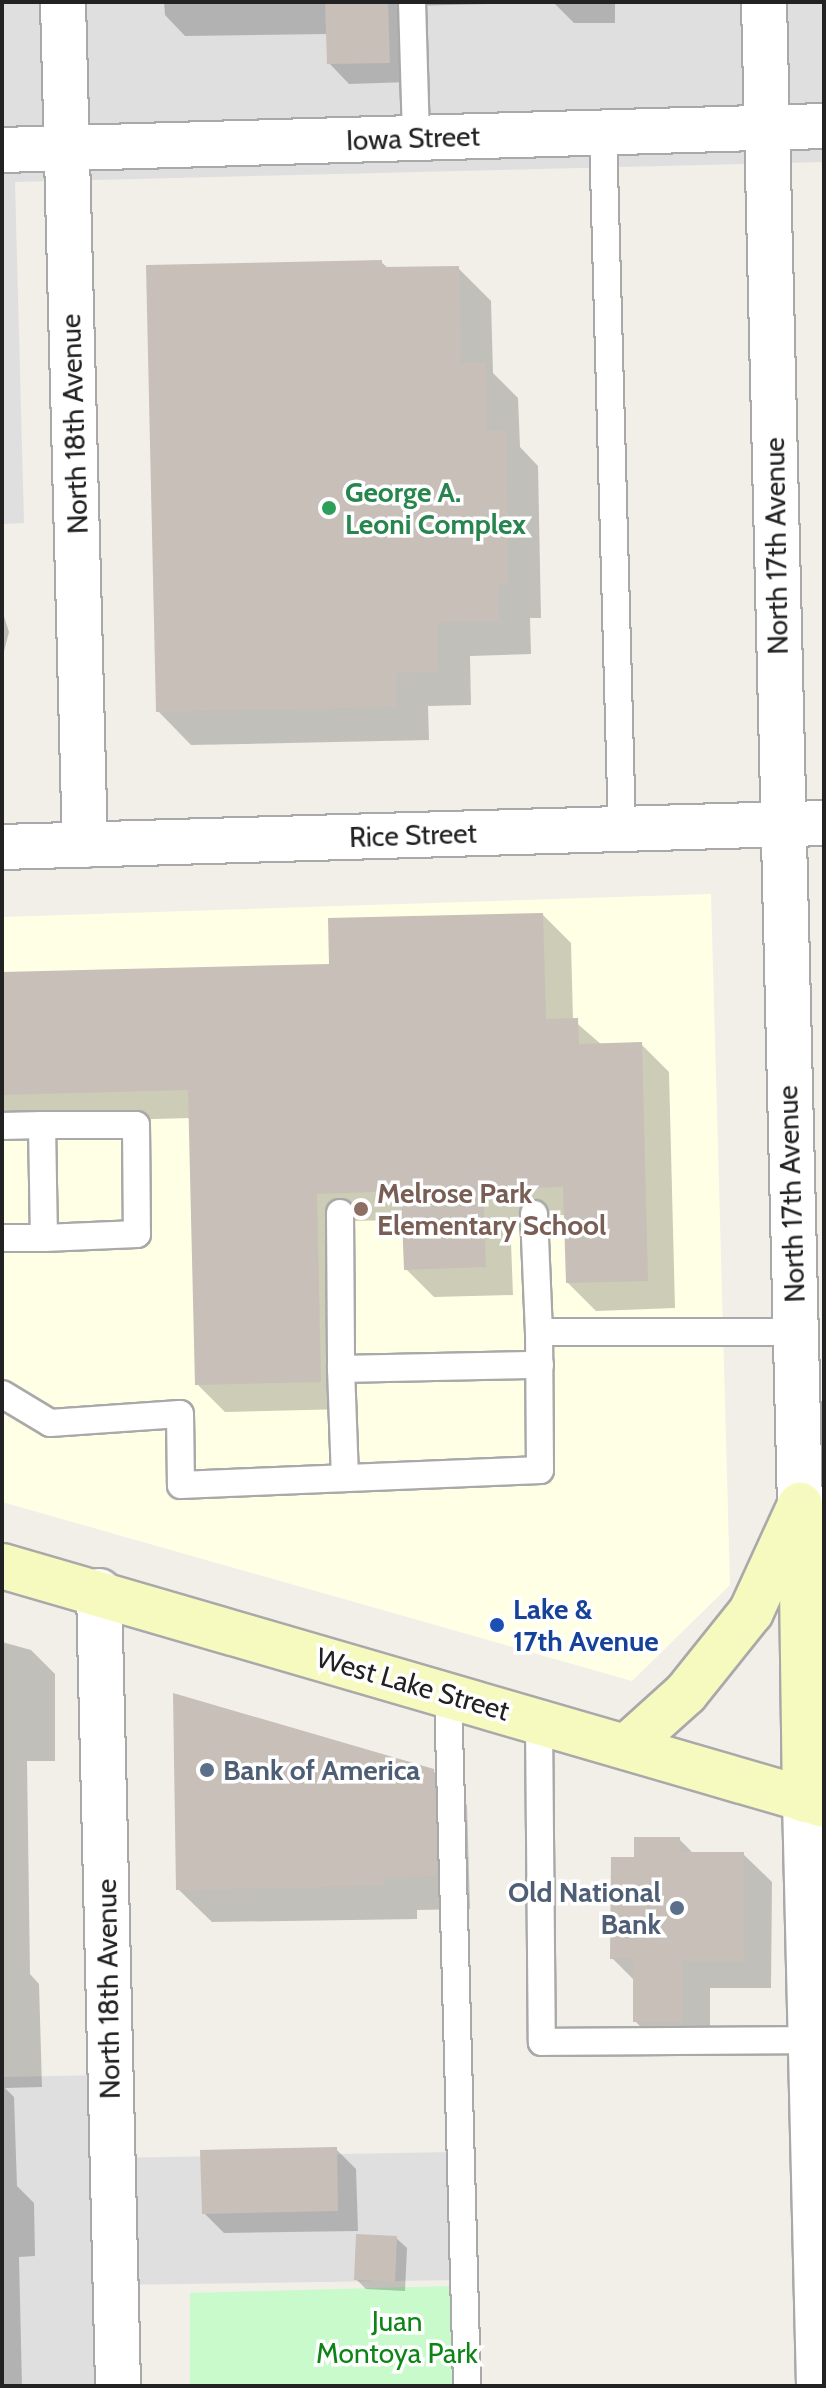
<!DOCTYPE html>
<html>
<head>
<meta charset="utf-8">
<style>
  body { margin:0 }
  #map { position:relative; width:826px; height:2388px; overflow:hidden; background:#f2efe9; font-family:Cabin,sans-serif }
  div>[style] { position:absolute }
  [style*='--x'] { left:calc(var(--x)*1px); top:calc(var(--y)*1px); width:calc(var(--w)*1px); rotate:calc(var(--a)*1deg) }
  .residential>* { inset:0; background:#e0dfdf }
  .education>* { inset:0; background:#ffffe5 }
  .park>* { inset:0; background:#c8facc }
  .shadow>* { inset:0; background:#0003 }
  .building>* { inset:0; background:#c7bfb8 }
  .roads { filter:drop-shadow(2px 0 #a9a9a9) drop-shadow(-2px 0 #a9a9a9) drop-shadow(0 2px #a9a9a9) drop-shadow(0 -2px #a9a9a9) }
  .service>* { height:26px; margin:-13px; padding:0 13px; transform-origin:13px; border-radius:13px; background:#fff }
  .minor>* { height:44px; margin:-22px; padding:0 22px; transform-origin:22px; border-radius:22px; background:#fff }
  .secondary>* { height:44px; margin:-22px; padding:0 22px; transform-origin:22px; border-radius:22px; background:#f7fabf }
  .dots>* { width:22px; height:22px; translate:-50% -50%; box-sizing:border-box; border:4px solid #fff; border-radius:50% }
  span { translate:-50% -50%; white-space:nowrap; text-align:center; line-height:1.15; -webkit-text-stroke:7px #fff; paint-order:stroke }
  .street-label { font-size:28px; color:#222 }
  .leisure-label { font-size:28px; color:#27864d; font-weight:700 }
  .left { translate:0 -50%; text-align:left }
  .education-label { font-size:28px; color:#785e54; font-weight:700 }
  .transit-label { font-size:28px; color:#164399; font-weight:700 }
  .service-label { font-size:28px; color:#4e5e75; font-weight:700 }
  .right { translate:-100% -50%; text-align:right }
  .park-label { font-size:28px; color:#0c8416 }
  .frame { position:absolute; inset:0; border:4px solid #222; pointer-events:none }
</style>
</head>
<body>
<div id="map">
  <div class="residential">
    <div style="clip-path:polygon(2px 2px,824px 2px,824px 162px,15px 182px,24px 523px,2px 524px)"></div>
    <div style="clip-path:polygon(105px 2075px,108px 2158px,455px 2152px,457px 2280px,109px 2285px,110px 2386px,2px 2386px,2px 2077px)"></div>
  </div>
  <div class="education">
    <div style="clip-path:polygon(711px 894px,730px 1585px,632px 1681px,2px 1502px,2px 917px)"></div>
  </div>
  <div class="park">
    <div style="clip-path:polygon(451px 2286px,454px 2386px,190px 2386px,190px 2293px)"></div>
  </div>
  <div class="shadow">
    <div style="clip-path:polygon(164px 2px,490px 2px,490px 4px,407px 6px,409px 82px,349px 84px,329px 63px,328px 34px,185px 36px,165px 15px)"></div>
    <div style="clip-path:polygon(615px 2px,615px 23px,574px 23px,553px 2px)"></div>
    <div style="clip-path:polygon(381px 262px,389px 269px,458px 268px,491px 301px,493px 373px,518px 398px,520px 447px,538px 466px,541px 618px,530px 618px,531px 654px,470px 656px,471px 705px,428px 706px,429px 740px,191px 745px,158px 711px)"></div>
    <div style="clip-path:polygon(2px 610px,9px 632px,2px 659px)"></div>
    <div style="clip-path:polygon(543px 915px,571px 943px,573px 1020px,602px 1045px,641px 1044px,669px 1072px,675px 1308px,596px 1311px,568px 1283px,566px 1215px,510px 1217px,513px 1295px,434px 1297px,406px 1269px,404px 1220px,344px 1221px,348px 1409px,225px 1412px,197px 1384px,191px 1118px,2px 1123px,2px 974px,331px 966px)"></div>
    <div style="clip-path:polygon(2px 1642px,31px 1650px,55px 1674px,55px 1761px,27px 1761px,30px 1974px,39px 1984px,42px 2087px,5px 2088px,14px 2097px,17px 2186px,34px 2203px,35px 2256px,19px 2257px,22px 2386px,2px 2386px)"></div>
    <div style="clip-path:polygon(433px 1771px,467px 1805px,470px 1909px,417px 1910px,417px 1919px,212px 1922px,178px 1889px)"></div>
    <div style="clip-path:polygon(679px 1839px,694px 1854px,743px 1854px,772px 1882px,771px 1988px,710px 1988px,710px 2049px,663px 2049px,635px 2021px,635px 1981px,612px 1958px,636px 1859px)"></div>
    <div style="clip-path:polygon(336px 2149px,356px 2169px,358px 2231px,224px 2233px,204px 2213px)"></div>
    <div style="clip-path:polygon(396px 2238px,407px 2248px,405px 2291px,366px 2289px,356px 2279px)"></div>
  </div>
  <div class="building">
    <div style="clip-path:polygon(325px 2px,388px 2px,390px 63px,327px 64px)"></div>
    <div style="clip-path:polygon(382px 260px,382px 267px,459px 266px,461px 363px,486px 362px,487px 431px,506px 431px,508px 585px,498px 585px,499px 621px,437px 623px,438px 672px,396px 673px,396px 707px,156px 712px,146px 265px)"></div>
    <div style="clip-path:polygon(543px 913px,546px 1019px,578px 1018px,579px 1044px,642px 1042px,648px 1281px,566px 1283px,563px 1187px,483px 1189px,486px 1267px,404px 1270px,401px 1191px,317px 1194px,321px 1382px,195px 1385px,188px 1090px,2px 1095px,2px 972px,329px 964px,328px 918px)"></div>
    <div style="clip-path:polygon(173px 1693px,434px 1769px,437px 1876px,384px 1877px,384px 1886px,176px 1890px)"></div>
    <div style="clip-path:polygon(634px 1837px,680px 1837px,680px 1852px,744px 1852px,744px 1961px,682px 1961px,682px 2022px,633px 2022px,633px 1959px,610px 1959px,611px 1857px,634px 1857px)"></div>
    <div style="clip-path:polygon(337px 2147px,338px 2211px,202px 2214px,200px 2150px)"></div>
    <div style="clip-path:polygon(356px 2234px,397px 2236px,395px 2282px,354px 2280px)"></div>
  </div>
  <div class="roads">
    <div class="service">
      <div style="--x:412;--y:2;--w:136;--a:88.3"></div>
      <div style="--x:603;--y:133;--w:696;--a:88.44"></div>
      <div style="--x:42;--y:1125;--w:94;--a:0"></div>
      <div style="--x:136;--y:1125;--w:109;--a:89.5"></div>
      <div style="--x:137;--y:1234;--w:93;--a:177.5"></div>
      <div style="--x:2;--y:1126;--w:40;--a:-1.4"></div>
      <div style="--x:42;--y:1125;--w:113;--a:89"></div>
      <div style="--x:44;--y:1238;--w:42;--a:180"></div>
      <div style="--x:340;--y:1213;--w:156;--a:89.6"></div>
      <div style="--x:534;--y:1214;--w:118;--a:87.6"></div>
      <div style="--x:2;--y:1394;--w:56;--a:31.1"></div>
      <div style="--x:50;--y:1423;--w:130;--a:-4"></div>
      <div style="--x:180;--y:1414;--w:71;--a:89.2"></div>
      <div style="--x:181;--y:1485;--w:359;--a:-2.4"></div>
      <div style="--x:540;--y:1470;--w:138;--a:-90.4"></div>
      <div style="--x:539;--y:1332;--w:256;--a:0"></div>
      <div style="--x:345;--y:1478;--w:109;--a:-92.1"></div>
      <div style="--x:341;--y:1369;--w:199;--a:-1.2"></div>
      <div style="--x:448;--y:1695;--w:691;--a:88.42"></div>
      <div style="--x:539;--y:1721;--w:321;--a:89.5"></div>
      <div style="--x:542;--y:2042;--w:269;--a:-0.4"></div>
    </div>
    <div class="minor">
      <div style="--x:63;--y:2;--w:843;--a:88.51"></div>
      <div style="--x:764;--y:2;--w:1503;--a:88.63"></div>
      <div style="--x:2;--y:150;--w:822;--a:-1.67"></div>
      <div style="--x:2;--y:847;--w:822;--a:-1.67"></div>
      <div style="--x:99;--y:1591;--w:795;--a:88.63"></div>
      <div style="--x:805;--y:1800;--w:586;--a:88.63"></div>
    </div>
    <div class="secondary">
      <div style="--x:801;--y:1514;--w:286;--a:89.2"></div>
      <div style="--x:2;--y:1566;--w:856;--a:16.21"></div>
      <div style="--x:626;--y:1747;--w:81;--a:-42"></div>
      <div style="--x:686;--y:1693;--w:104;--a:-51.3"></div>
      <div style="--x:751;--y:1612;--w:118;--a:-65.4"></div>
    </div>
  </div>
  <div class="dots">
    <div style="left:329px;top:508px;background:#2e9e5b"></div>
    <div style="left:361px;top:1209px;background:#8d6e63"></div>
    <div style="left:497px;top:1625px;background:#1a4fb4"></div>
    <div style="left:207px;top:1770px;background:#5c6f8a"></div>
    <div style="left:677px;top:1908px;background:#5c6f8a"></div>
  </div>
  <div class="street-label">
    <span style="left:413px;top:138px;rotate:-2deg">Iowa Street</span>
    <span style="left:74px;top:424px;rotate:-92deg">North 18th Avenue</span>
    <span style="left:776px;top:546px;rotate:-91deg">North 17th Avenue</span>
    <span style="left:413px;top:835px;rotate:-2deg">Rice Street</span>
    <span style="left:791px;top:1194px;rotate:-92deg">North 17th Avenue</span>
    <span style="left:413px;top:1684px;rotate:16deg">West Lake Street</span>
    <span style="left:108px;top:1989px;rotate:-91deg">North 18th Avenue</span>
  </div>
  <div class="leisure-label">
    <span class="left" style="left:345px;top:508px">George A.<br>Leoni Complex</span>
  </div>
  <div class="education-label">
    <span class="left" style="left:377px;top:1209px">Melrose Park<br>Elementary School</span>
  </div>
  <div class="transit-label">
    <span class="left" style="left:513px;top:1625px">Lake &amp;<br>17th Avenue</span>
  </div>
  <div class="service-label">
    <span class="left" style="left:223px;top:1770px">Bank of America</span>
    <span class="right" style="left:661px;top:1908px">Old National<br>Bank</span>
  </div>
  <div class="park-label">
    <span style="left:397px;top:2337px">Juan<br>Montoya Park</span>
  </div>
  <div class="frame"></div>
</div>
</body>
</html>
